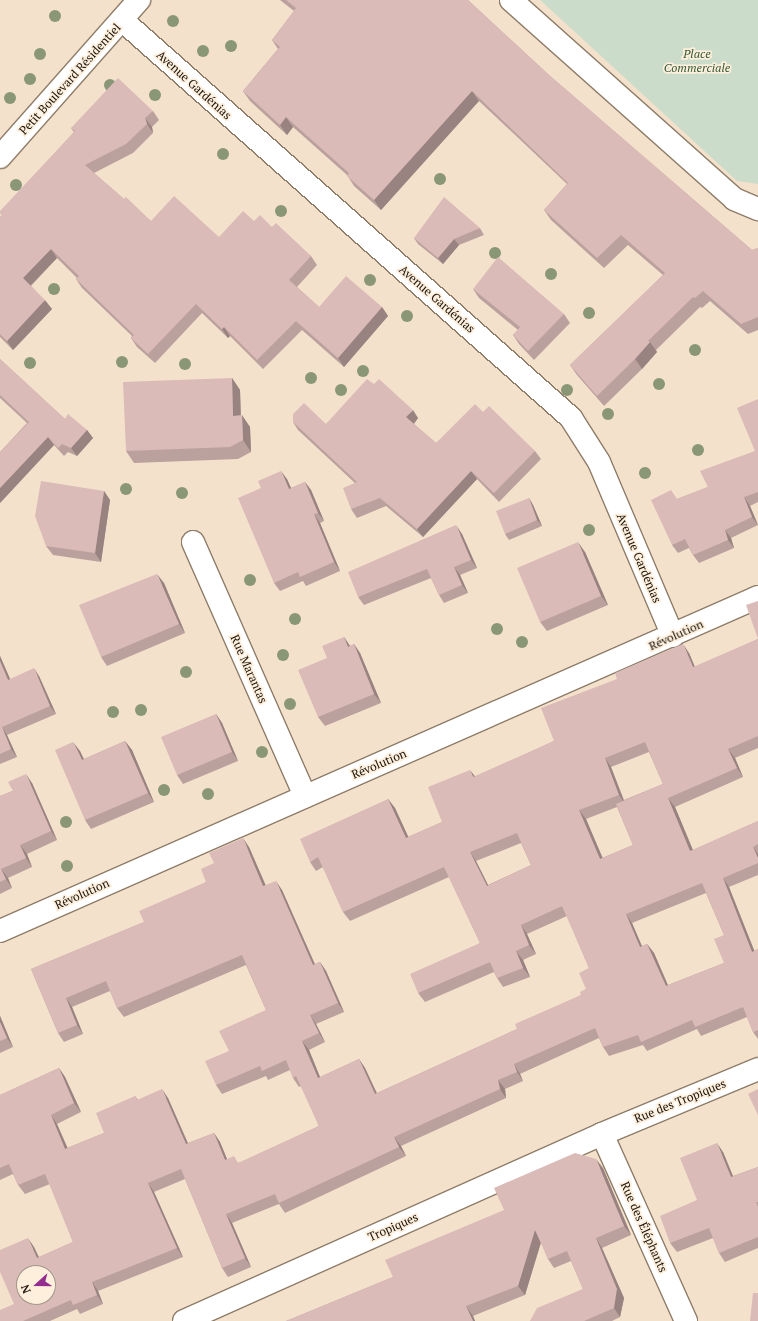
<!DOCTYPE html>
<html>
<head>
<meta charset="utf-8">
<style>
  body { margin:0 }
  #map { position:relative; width:758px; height:1321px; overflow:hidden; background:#f4e1cb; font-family:"PT Serif",serif }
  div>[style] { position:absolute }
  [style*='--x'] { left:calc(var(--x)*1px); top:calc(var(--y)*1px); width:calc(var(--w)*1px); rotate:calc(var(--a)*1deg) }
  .green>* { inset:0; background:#cbddca }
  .roads { filter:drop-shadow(1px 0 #8e7d69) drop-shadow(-1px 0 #8e7d69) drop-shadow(0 1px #8e7d69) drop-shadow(0 -1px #8e7d69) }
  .minor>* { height:22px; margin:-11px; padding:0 11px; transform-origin:11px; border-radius:11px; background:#fff }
  .tertiary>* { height:22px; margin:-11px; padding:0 11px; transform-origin:11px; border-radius:11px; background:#fff }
  .trees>* { width:12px; height:12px; margin:-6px; border-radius:50%; background:#8a9777 }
  .wall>* { inset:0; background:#bba19e }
  .shaded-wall>* { inset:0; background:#998381 }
  .building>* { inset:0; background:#dabbb8 }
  span { translate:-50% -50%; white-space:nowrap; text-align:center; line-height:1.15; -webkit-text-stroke:3.5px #feefdd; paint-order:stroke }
  .park-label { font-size:12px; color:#335a33; font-style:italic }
  .street-label { font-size:12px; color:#19130b }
  .north { position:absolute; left:16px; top:1265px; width:40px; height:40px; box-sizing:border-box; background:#feefdd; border:1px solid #a29789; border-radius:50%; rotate:249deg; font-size:11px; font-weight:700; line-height:16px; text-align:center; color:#19130b }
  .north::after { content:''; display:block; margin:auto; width:14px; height:18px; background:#942b8f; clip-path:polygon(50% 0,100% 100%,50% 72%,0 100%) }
</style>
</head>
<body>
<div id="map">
  <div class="green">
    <div style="clip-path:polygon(540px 0,758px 0,758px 184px,737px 181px)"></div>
  </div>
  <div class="roads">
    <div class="minor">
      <div style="--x:511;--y:0;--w:299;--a:41.7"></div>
      <div style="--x:734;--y:199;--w:26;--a:23"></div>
      <div style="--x:122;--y:20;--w:600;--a:41.55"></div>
      <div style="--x:571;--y:418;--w:52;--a:57.5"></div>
      <div style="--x:599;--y:462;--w:189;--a:67"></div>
      <div style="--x:193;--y:542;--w:278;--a:66.2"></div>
      <div style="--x:602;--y:1134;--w:205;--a:65.8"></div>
      <div style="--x:184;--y:1321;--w:458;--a:-24.1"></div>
      <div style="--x:602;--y:1134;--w:169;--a:-22.6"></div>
    </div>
    <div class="tertiary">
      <div style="--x:0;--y:157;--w:210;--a:-48.5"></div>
      <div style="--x:0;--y:931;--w:828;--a:-23.78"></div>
    </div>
  </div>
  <div class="trees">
    <div style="left:55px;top:16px"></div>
    <div style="left:173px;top:21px"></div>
    <div style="left:231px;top:46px"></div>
    <div style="left:203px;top:51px"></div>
    <div style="left:40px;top:54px"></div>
    <div style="left:30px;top:79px"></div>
    <div style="left:110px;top:85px"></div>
    <div style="left:155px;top:95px"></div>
    <div style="left:10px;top:98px"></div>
    <div style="left:223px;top:154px"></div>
    <div style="left:440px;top:179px"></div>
    <div style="left:16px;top:185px"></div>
    <div style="left:281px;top:211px"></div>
    <div style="left:495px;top:253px"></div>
    <div style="left:551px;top:274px"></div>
    <div style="left:370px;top:280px"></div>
    <div style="left:54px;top:289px"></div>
    <div style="left:589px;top:313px"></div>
    <div style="left:407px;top:316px"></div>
    <div style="left:695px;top:350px"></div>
    <div style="left:122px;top:362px"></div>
    <div style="left:30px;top:363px"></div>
    <div style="left:185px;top:364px"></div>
    <div style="left:363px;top:371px"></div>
    <div style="left:311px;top:378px"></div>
    <div style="left:659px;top:384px"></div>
    <div style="left:341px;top:390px"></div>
    <div style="left:567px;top:390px"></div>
    <div style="left:608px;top:414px"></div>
    <div style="left:698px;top:450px"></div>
    <div style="left:645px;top:473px"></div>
    <div style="left:126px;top:489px"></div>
    <div style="left:182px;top:493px"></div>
    <div style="left:589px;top:530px"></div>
    <div style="left:250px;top:580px"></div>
    <div style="left:295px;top:619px"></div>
    <div style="left:497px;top:629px"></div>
    <div style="left:522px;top:642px"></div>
    <div style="left:283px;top:655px"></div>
    <div style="left:186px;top:672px"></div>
    <div style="left:290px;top:704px"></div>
    <div style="left:141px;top:710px"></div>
    <div style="left:113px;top:712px"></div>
    <div style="left:262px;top:752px"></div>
    <div style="left:164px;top:790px"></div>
    <div style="left:208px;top:794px"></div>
    <div style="left:66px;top:822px"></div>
    <div style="left:67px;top:866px"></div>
  </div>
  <div class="wall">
    <div style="clip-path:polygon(280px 0,468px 0,549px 75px,752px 250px,758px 248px,758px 330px,748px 334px,710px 301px,702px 308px,700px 307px,656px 350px,657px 352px,642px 369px,604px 406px,577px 375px,570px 365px,663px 275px,628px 245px,604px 268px,551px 220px,544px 210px,567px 184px,479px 101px,381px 210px,354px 186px,347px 175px,293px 127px,287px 135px,250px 101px,243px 91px,278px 49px,272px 40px,294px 11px)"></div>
    <div style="clip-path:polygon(153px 111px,159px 120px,152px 127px,153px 133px,133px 153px,94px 173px,124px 199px,151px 221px,219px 237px,254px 221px,272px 227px,311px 256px,317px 265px,297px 287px,319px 307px,382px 307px,388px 316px,344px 367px,302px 330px,263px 369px,230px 336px,228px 338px,202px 313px,155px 363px,137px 347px,131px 338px,132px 336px,82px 288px,76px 279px,77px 278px,57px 258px,31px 286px,52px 309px,13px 350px,0 337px,0 217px,2px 215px,0 213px,74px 132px,71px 128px)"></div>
    <div style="clip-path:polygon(480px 228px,484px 235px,459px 245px,443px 264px,418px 244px,414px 238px)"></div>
    <div style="clip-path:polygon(473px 289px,564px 314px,570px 323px,534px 360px,519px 344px,513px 335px,518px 330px,479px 298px)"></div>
    <div style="clip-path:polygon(0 359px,65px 419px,87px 430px,93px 438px,77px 456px,68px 452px,64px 456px,54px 445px,0 503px,0 452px,27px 423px,0 398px)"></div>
    <div style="clip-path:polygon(232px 378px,240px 390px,241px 415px,250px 427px,251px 452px,238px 459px,134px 463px,126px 451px)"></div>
    <div style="clip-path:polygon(374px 384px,418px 418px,414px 424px,436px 443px,483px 412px,535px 451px,541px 459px,499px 502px,477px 479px,423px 537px,386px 506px,357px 518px,351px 509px,355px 483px,298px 430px,293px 422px,326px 424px)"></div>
    <div style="clip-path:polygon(758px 399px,758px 502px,750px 506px,758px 525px,731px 538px,734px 548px,699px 563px,693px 555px,689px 548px,678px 553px,672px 545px,677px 499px,708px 487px,755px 451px)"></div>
    <div style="clip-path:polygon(287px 479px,291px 488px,305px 482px,311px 490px,324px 521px,320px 523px,340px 571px,306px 586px,303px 581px,280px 591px,274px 583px)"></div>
    <div style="clip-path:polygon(104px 491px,110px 500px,101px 562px,53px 555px,46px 546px)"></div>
    <div style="clip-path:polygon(529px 498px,533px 505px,542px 526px,509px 540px,505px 534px)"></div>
    <div style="clip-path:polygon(462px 534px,477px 568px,460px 575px,468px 593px,444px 603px,439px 595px,431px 578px,364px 605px,358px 597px)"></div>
    <div style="clip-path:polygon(585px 552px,608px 605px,547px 631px,540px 622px)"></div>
    <div style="clip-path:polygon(164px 583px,185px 633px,107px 666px,101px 657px)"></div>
    <div style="clip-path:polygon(344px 637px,350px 646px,354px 644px,360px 653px,381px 703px,325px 726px,318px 717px,327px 658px)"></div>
    <div style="clip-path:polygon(evenodd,758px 639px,758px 748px,735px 758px,743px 777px,675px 807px,693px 850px,758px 821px,758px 875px,729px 887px,754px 951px,758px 949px,758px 1039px,753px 1032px,747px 1017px,701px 1036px,697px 1029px,647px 1051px,643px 1045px,609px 1056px,603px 1047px,599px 1038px,520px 1074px,523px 1081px,505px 1089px,506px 1098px,401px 1146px,406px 1156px,285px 1213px,279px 1204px,232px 1223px,251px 1267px,228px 1277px,222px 1268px,185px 1179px,154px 1192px,183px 1257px,98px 1291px,103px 1304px,80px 1314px,77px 1309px,50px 1321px,0 1321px,14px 1304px,34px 1247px,39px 1257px,73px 1242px,50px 1184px,25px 1194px,18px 1185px,13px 1174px,0 1180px,0 1095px,59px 1068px,65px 1077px,81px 1112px,57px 1124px,67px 1148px,104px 1133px,135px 1096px,138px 1100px,168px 1098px,188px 1143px,214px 1133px,220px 1142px,227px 1159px,239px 1163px,319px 1126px,301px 1086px,299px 1087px,293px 1078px,290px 1070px,268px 1080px,266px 1076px,222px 1094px,216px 1085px,229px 1051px,266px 1010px,246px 965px,124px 1017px,117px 1008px,110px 991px,72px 1007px,83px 1034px,64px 1042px,58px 1033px,31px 969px,144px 922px,206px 882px,249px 847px,265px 885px,282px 890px,315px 964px,320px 962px,326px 971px,344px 1012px,316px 1024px,325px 1042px,309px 1050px,320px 1077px,359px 1059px,365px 1068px,377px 1093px,517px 1029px,581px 995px,586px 989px,589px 968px,567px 916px,527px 934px,536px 954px,523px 960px,530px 977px,503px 987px,497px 978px,494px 972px,425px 1002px,418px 993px,480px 943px,449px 877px,350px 921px,343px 912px,323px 867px,316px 871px,310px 862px,388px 799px,395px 808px,408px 837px,442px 822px,475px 777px,554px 741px,689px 653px,695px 667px,758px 639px,649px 752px,663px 784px,624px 800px,611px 767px,649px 752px,758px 639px,617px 807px,633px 845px,602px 858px,586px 819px,617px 807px,758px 639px,521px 843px,531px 865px,488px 885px,476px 861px,521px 843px,758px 639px,706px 893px,724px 935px,724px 963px,668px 985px,654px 953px,647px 944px,642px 946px,632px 923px,706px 893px)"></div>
    <div style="clip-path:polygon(0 656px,10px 679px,39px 676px,56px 714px,7px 735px,17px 757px,0 764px)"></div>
    <div style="clip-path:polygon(216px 714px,222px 723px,238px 761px,183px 784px,177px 775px)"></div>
    <div style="clip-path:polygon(125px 741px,132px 750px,154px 802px,91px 829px,85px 820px,80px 751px,84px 759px)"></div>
    <div style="clip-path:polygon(32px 783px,57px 840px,27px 854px,32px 867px,8px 878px,12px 888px,0 894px,0 796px)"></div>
    <div style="clip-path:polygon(0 1016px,13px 1047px,0 1053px)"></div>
    <div style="clip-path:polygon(723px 1152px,733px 1176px,758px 1167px,758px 1248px,725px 1262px,719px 1253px,713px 1238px,677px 1252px,670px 1243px,697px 1200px)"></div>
    <div style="clip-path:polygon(603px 1168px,631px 1235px,602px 1248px,624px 1298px,620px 1317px,612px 1321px,530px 1321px,583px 1289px,571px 1261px,554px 1268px,548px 1259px,541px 1242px,525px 1295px,473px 1316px,475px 1321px,286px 1321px,393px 1277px)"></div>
  </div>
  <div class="shaded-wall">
    <div style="clip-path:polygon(472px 91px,479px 101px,381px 210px,374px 200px)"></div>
    <div style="clip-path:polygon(286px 117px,293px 127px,287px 135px,280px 125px)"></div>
    <div style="clip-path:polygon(145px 118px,152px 127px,153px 133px,147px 124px)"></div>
    <div style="clip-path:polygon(454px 239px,459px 245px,443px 264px,438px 258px)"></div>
    <div style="clip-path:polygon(51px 249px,57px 258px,29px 287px,23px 278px)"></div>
    <div style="clip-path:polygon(45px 300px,52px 309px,13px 350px,7px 341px)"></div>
    <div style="clip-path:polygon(382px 307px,388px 316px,344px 367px,338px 358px)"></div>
    <div style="clip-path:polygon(224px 327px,230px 336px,228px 338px,222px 329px)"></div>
    <div style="clip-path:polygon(650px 342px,657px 352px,642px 369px,635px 359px)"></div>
    <div style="clip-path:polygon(232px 378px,240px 390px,241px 427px,233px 416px)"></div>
    <div style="clip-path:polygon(413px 410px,418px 418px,412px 426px,406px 417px)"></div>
    <div style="clip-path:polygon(242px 415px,250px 427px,251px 452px,243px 440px)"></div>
    <div style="clip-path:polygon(87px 430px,93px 438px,77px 456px,71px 448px)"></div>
    <div style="clip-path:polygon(48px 437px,54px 445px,0 503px,0 488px)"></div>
    <div style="clip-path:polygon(281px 471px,287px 479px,295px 497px,289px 489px)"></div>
    <div style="clip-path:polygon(471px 471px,477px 479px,423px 537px,417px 529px)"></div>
    <div style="clip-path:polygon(305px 482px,311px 490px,324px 521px,318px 513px)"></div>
    <div style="clip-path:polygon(104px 491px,110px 500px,101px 562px,95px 553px)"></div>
    <div style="clip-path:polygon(744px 497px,750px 506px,758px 525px,752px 517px)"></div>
    <div style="clip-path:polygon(529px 498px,533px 505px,542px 526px,537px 520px)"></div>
    <div style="clip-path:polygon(314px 514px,320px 523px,340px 571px,334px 562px)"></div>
    <div style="clip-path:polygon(456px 525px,462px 534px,477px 568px,471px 560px)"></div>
    <div style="clip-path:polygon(725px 530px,731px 538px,734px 548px,728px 540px)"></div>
    <div style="clip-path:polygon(578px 542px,585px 552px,608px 605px,601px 596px)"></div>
    <div style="clip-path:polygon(454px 567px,460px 575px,468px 593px,462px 585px)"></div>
    <div style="clip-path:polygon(157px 574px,164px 583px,185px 633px,179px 624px)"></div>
    <div style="clip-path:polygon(344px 637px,350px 646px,348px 647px)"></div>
    <div style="clip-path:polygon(354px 644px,360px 653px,381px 703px,374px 694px)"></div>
    <div style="clip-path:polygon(683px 644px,689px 653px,699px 677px,693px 667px)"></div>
    <div style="clip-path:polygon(0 656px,14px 688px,8px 680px,0 661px)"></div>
    <div style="clip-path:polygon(34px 668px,39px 676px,56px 714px,50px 706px)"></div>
    <div style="clip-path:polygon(216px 714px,222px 723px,238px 761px,232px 752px)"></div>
    <div style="clip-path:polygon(2px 727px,7px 735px,17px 757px,11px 749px)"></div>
    <div style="clip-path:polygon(125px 741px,132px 750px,154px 802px,148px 793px)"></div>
    <div style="clip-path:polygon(73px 742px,80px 751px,88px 769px,82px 760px)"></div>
    <div style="clip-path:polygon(728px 749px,735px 758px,743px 777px,737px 768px)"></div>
    <div style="clip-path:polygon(605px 758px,611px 767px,625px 804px,619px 795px)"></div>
    <div style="clip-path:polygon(470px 770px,477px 779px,473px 777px)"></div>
    <div style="clip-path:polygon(26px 774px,32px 783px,57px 840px,51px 831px)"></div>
    <div style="clip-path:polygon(668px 798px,675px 807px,697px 860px,690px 851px)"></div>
    <div style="clip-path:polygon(388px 799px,395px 808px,413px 847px,406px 838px)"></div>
    <div style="clip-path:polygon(579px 810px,586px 819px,607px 868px,600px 859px)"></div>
    <div style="clip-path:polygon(243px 838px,249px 847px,270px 895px,263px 886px)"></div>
    <div style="clip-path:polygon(20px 845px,27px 854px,32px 867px,26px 858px)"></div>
    <div style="clip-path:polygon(753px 847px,758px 854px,758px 858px)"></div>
    <div style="clip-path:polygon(470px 852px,476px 861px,493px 895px,487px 886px)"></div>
    <div style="clip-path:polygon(1px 869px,8px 878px,12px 888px,6px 879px)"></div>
    <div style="clip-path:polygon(723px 878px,729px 887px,758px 960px,752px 952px)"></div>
    <div style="clip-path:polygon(276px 881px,282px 890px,319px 974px,313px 965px)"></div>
    <div style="clip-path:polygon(626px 914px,632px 923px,646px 956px,640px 947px)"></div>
    <div style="clip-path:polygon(521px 925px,527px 934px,536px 954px,529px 945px)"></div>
    <div style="clip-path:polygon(647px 944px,654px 953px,672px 995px,666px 986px)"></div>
    <div style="clip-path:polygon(516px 951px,523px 960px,530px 977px,523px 968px)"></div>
    <div style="clip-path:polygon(320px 962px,326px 971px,344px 1012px,338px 1003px)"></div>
    <div style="clip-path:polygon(66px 998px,72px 1007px,83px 1034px,77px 1025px)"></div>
    <div style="clip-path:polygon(310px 1015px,316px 1024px,325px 1042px,319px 1033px)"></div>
    <div style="clip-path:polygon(0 1016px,13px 1047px,7px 1038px,0 1022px)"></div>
    <div style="clip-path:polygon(302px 1041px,309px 1050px,324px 1087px,318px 1078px)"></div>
    <div style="clip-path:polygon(359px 1059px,365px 1068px,381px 1103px,375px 1094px)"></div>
    <div style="clip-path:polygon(514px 1064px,520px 1074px,523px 1081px,517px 1072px)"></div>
    <div style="clip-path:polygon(59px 1068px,65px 1077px,81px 1112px,74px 1103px)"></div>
    <div style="clip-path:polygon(498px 1080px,505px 1089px,506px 1098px,500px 1089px)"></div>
    <div style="clip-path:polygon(162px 1089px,168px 1098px,192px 1153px,186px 1144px)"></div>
    <div style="clip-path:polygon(51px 1115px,57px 1124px,72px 1158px,65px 1149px)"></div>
    <div style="clip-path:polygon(214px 1133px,220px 1142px,231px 1169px,225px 1160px)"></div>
    <div style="clip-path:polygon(394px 1137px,401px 1146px,406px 1156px,399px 1147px)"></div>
    <div style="clip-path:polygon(717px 1143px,723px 1152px,737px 1186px,731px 1177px)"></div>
    <div style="clip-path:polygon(596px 1159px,603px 1168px,631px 1235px,624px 1226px)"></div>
    <div style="clip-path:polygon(148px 1183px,154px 1192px,183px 1257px,177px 1248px)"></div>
    <div style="clip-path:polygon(226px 1214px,232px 1223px,251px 1267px,245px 1258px)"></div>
    <div style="clip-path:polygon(535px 1230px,542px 1239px,525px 1295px,518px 1286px)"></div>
    <div style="clip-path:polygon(28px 1238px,34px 1247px,43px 1267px,37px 1258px)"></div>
    <div style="clip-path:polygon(596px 1238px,602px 1248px,624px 1298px,620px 1317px,614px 1308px)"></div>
    <div style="clip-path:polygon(92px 1282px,98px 1291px,103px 1304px,97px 1295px)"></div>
    <div style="clip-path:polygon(466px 1306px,473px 1316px,475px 1321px,473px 1321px)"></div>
  </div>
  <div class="building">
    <div style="clip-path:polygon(286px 0,468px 0,549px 75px,752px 250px,758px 248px,758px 317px,741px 324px,703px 291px,695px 298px,693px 297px,648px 341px,650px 342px,635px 359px,597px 396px,570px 365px,665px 273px,621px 235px,597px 258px,544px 210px,568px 183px,472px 91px,374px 200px,347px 176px,349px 173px,286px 117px,280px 125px,243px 91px,280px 47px,272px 40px,296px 8px)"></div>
    <div style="clip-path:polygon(118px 78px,153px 111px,145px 118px,147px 124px,126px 144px,85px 165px,124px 199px,126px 197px,151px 221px,174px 196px,219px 237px,243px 211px,254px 221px,260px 215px,272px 227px,276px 223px,311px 256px,289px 280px,319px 307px,346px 276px,382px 307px,338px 358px,296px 321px,257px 360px,224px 327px,222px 329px,196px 304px,148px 354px,131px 338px,134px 335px,76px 279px,79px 276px,51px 249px,23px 278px,45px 300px,7px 341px,0 334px,0 217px,2px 215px,0 212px,0 211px,75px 131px,71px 128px)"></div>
    <div style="clip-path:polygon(444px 197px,480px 228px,454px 239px,438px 258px,414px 238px)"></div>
    <div style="clip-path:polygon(498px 257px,564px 314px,528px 351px,513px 335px,520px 327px,473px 289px)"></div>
    <div style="clip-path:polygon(0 359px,65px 419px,68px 414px,87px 430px,71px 448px,62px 444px,58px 448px,48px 437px,0 488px,0 452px,29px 422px,0 395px)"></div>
    <div style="clip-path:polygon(232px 378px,233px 416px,242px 415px,243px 440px,230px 447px,126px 451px,123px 382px)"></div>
    <div style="clip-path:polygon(367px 379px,374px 384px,379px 379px,413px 410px,406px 417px,436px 443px,475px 404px,483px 412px,489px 406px,535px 451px,494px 493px,471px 471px,417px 529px,380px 498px,351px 509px,343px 488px,357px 482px,293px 422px,293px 414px,304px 403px,326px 424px)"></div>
    <div style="clip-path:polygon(758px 399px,758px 492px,744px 497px,752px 517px,725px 530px,728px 540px,693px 555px,685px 539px,672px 545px,651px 500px,671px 490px,677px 499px,708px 487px,700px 471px,755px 451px,737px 408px)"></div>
    <div style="clip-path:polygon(281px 471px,289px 489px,305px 482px,318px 513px,314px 514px,334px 562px,300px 577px,298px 572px,274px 583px,238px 498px,261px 488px,258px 481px)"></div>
    <div style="clip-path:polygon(41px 481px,104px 491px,95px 553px,46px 546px,35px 516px)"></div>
    <div style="clip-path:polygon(529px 498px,537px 520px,505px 534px,496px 511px)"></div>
    <div style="clip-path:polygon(456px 525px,471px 560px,454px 567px,462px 585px,439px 595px,427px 569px,358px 597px,348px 572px)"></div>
    <div style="clip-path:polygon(578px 542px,601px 596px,540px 622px,517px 568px)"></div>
    <div style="clip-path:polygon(157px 574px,179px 624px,101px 657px,79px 605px)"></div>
    <div style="clip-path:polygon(758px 601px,758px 639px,746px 605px)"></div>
    <div style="clip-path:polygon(344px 637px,348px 647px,354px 644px,374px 694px,318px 717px,298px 670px,327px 658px,322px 646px)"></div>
    <div style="clip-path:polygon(evenodd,758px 639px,758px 736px,728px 749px,737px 768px,668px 798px,690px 851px,758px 821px,758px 844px,753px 847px,758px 858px,758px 863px,723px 878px,752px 952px,758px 949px,758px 1030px,753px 1032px,743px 1007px,695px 1027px,692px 1020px,641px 1042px,638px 1035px,603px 1047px,595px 1028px,514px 1064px,517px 1072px,498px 1080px,500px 1089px,394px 1137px,399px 1147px,279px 1203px,275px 1194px,226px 1214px,245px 1258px,222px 1268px,181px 1169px,148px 1183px,177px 1248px,92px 1282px,97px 1295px,73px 1305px,71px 1300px,23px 1321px,0 1321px,0 1310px,14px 1304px,0 1272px,0 1250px,28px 1238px,37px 1258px,73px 1242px,45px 1174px,18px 1185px,9px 1164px,0 1168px,0 1095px,59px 1068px,74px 1103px,51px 1115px,65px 1149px,104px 1133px,96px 1113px,135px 1096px,137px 1100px,162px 1089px,186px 1144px,214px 1133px,225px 1160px,234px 1156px,238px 1163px,319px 1126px,296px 1076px,293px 1078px,286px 1060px,262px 1071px,260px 1066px,216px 1085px,205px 1061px,229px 1051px,219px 1031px,266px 1010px,242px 955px,117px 1008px,106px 981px,66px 998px,77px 1025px,58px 1033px,31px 969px,144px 922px,139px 911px,206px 882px,201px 869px,214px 863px,209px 853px,243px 838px,263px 886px,276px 881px,313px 965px,320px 962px,338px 1003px,310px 1015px,319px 1033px,302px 1041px,318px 1078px,359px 1059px,375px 1094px,517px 1029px,515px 1024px,581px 995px,580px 992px,586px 989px,579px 973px,589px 968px,562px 906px,521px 925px,529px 945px,516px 951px,523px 968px,497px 978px,490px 962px,418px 993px,410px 974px,480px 943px,444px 867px,343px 912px,318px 857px,310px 862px,300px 839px,388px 799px,406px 838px,442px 822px,428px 787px,470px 770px,473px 777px,554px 741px,541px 708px,617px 679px,615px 673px,683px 644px,693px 667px,758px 639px,645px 742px,663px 784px,616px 804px,633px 845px,600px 859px,579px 810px,619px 795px,605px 758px,645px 742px,758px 639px,517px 833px,531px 865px,487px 886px,470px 852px,517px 833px,758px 639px,702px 883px,724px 935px,714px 939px,724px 963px,666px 986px,647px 944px,640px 947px,626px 914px,702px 883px,758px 639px,24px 1273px,48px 1273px,48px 1297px,24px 1297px,24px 1273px)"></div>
    <div style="clip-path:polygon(0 661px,8px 680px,34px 668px,50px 706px,2px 727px,11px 749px,0 754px)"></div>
    <div style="clip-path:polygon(216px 714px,232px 752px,177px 775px,161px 737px)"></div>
    <div style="clip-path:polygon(125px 741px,148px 793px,85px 820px,55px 750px,73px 742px,82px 760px)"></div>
    <div style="clip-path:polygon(26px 774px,51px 831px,20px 845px,26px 858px,1px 869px,6px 879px,0 882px,0 796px,13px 791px,8px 782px)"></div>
    <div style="clip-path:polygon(0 1022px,7px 1038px,0 1041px)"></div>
    <div style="clip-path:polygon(758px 1089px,758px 1115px,748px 1094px)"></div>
    <div style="clip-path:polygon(717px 1143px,731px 1177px,758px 1167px,758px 1202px,756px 1202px,758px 1207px,758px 1237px,719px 1253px,709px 1228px,670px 1243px,660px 1216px,697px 1200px,680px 1158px)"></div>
    <div style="clip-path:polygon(575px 1153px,596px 1159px,624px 1226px,596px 1238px,617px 1289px,614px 1308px,584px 1321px,530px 1321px,537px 1308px,583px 1289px,567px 1251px,548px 1259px,535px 1230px,518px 1286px,466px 1306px,473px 1321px,286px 1321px,393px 1277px,385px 1260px,504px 1210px,494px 1188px)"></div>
    <div style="clip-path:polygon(753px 1293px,758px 1293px,758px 1321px,750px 1321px)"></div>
  </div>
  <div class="park-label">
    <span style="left:697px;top:61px">Place<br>Commerciale</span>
  </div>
  <div class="street-label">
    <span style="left:70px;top:79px;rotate:-48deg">Petit Boulevard Résidentiel</span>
    <span style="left:194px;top:85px;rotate:42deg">Avenue Gardénias</span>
    <span style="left:437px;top:299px;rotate:41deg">Avenue Gardénias</span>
    <span style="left:639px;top:558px;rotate:67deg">Avenue Gardénias</span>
    <span style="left:676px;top:635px;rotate:-24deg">Révolution</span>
    <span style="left:249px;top:669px;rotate:66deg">Rue Marantas</span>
    <span style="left:379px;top:764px;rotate:-23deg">Révolution</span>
    <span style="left:82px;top:894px;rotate:-24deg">Révolution</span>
    <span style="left:680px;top:1101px;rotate:-22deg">Rue des Tropiques</span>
    <span style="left:393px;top:1227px;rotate:-24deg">Tropiques</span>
    <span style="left:644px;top:1227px;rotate:66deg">Rue des Éléphants</span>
  </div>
  <div class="north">N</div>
</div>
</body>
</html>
